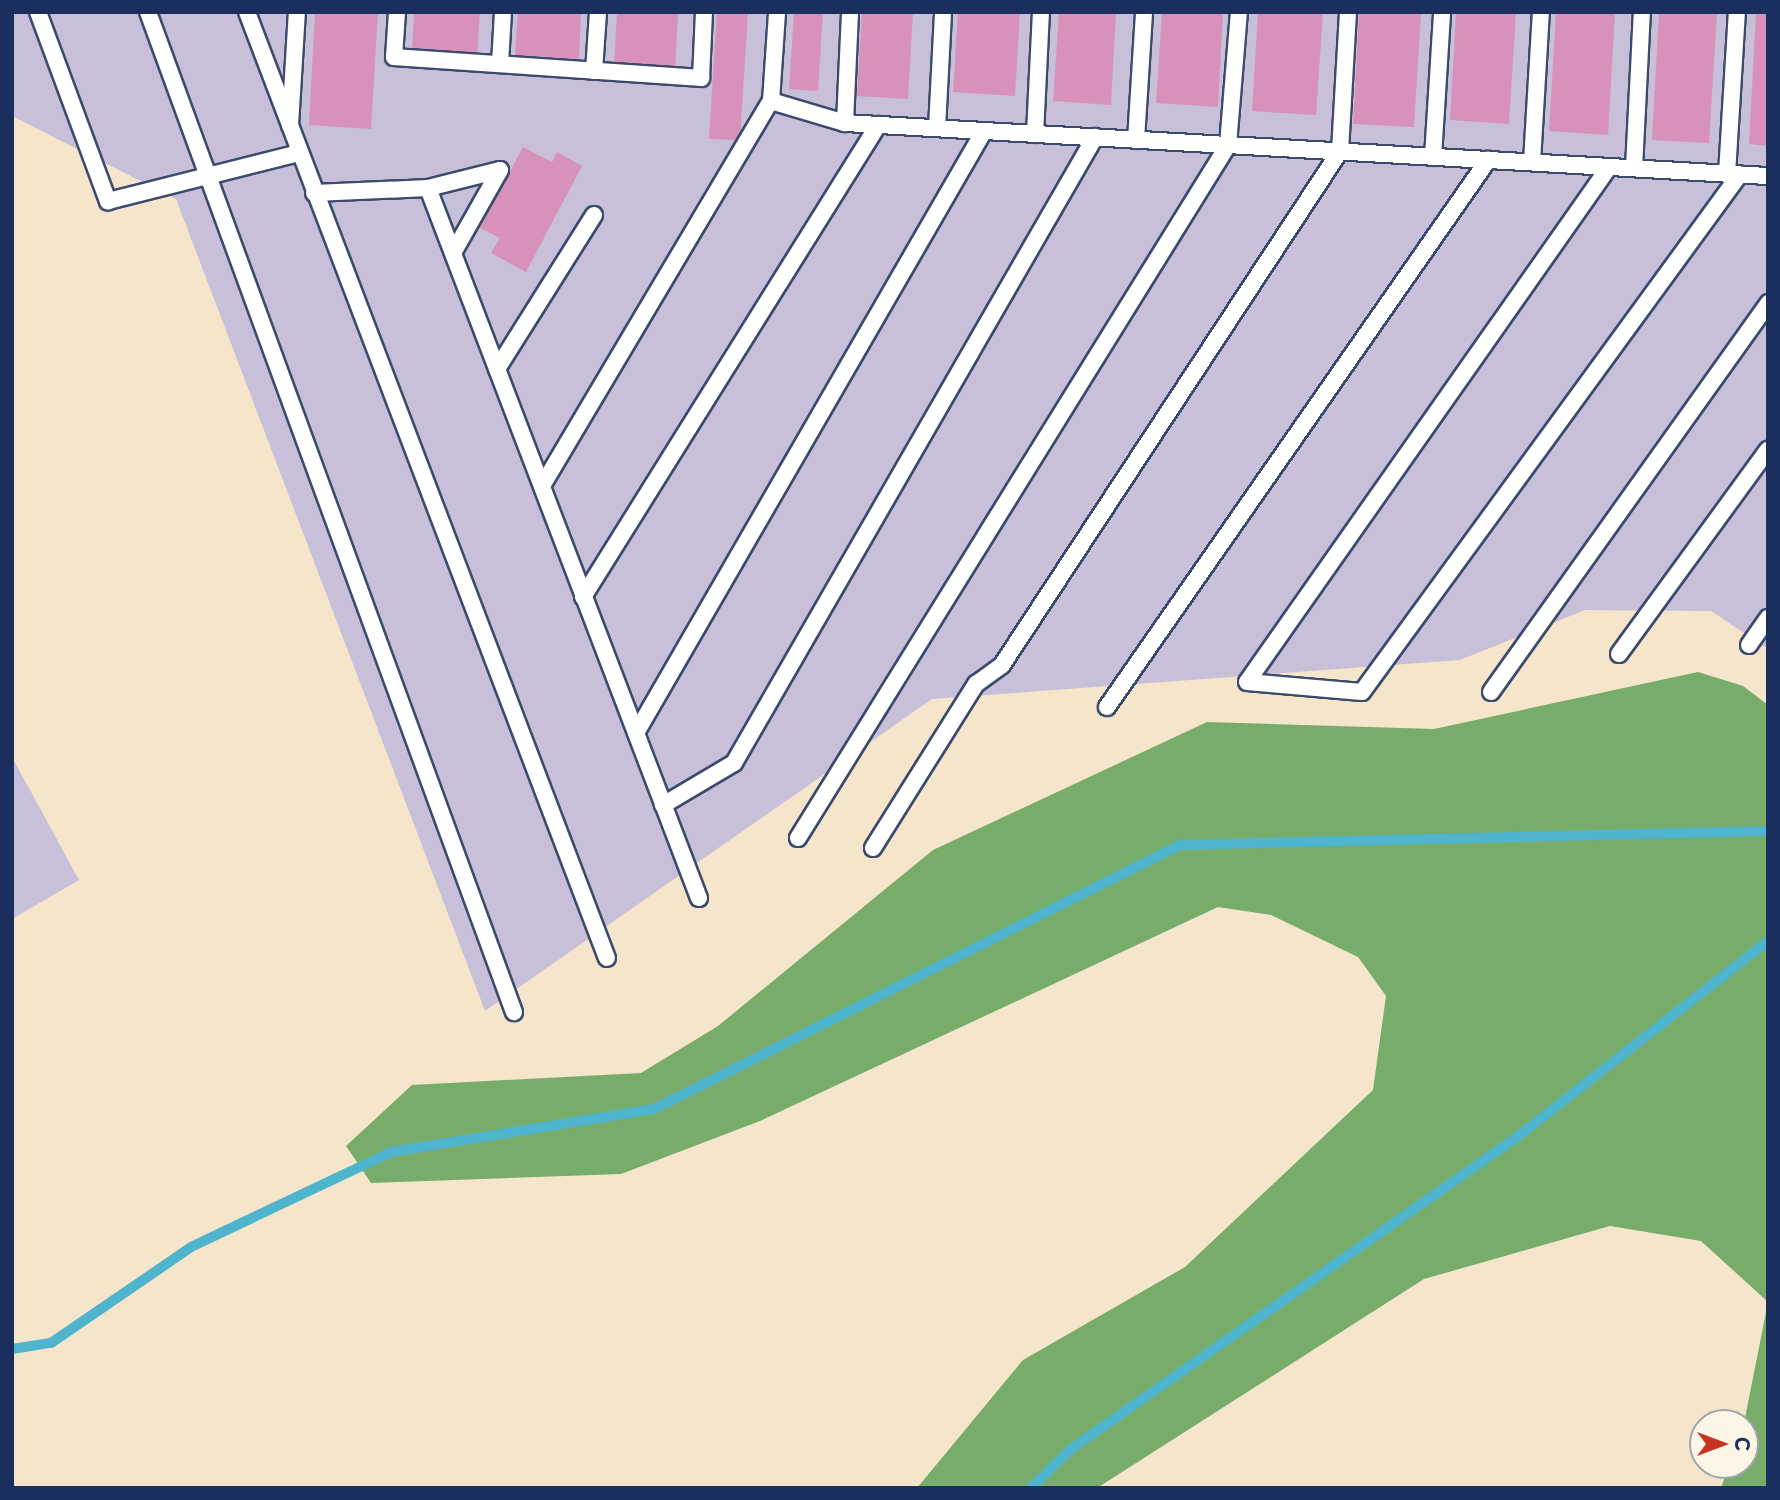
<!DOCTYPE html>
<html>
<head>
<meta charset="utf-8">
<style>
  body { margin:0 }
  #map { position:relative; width:1780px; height:1500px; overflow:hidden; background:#f5e5ca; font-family:"Playpen Sans",sans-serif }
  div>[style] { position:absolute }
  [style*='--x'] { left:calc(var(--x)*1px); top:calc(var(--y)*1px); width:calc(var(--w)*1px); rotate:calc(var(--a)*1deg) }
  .industrial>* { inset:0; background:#c8c0d8 }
  .forest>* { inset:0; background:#77ac6a }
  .stream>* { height:10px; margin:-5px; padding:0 5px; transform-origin:5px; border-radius:5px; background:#4fb4ce }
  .building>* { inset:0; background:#d791ba }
  .roads { filter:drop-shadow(2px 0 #3c4a6e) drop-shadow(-2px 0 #3c4a6e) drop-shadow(0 2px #3c4a6e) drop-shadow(0 -2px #3c4a6e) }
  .service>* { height:16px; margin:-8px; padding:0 8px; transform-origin:8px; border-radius:8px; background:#fff }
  span { translate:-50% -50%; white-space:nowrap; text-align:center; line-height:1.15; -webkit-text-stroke:7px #fcf5e5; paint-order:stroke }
  .frame { position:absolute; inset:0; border:14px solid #1b2f5e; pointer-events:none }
  .north { position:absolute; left:1689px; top:1409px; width:70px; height:70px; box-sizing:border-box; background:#fcf5e5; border:2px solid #a2a6af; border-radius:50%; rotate:90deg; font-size:19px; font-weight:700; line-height:28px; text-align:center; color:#1b2f5e }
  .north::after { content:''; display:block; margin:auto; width:24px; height:32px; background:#c8321e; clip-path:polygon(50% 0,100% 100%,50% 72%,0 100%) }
</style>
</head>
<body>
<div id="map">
  <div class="industrial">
    <div style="clip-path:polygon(12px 12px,1768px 12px,1768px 649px,1711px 611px,1585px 610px,1460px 660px,932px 699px,485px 1011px,176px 199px,12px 116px)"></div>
    <div style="clip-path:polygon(12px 757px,79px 880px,12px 919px)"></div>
  </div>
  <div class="forest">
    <div style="clip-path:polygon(1698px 672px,1743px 686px,1768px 705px,1768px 1488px,1721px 1488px,1729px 1465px,1745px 1465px,1744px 1423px,1768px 1302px,1701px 1241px,1610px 1226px,1424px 1279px,1097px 1488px,917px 1488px,1023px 1360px,1185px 1267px,1373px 1090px,1386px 996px,1358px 957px,1271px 915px,1218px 907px,760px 1121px,621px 1174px,371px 1183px,346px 1146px,412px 1085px,641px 1073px,718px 1026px,933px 850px,1207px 722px,1434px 729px)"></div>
  </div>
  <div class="stream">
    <div style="--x:12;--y:1349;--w:39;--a:-9"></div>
    <div style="--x:51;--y:1343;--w:170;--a:-34.4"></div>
    <div style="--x:191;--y:1247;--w:221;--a:-25.4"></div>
    <div style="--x:391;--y:1152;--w:266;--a:-9.3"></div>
    <div style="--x:654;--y:1109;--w:589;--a:-26.65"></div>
    <div style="--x:1180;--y:845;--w:588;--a:-1.36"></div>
    <div style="--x:1031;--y:1488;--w:56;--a:-44.3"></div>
    <div style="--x:1071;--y:1449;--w:544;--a:-34.97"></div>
    <div style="--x:1517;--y:1137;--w:318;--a:-38"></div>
  </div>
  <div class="building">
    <div style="clip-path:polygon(315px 12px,378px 12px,371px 129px,309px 125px)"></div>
    <div style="clip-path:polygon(414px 12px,480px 12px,477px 55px,412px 52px)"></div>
    <div style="clip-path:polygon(518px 12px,581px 12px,579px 59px,515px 55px)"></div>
    <div style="clip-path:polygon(617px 12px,678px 12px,675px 72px,614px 68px)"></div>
    <div style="clip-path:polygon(717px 12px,748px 12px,740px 140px,709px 139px)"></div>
    <div style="clip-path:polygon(794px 12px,823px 12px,818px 91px,789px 89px)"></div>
    <div style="clip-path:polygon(862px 12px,913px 12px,908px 99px,857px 96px)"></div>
    <div style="clip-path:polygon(958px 12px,1020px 12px,1015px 96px,953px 92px)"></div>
    <div style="clip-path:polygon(1059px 12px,1116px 12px,1111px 105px,1053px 101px)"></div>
    <div style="clip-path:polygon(1162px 12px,1223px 12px,1218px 107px,1156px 103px)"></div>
    <div style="clip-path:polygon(1258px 12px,1323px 12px,1316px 115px,1252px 111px)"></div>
    <div style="clip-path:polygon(1359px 12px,1421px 12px,1414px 127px,1353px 124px)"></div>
    <div style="clip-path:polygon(1456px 12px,1516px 12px,1509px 124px,1450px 120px)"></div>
    <div style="clip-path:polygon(1556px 12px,1615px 12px,1608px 135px,1549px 131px)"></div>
    <div style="clip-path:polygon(1659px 12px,1717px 12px,1709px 143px,1652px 140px)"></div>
    <div style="clip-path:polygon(1756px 12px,1768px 12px,1768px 146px,1749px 144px)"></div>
    <div style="clip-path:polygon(523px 147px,552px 162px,557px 152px,582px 166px,526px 272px,491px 253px,500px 238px,480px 228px)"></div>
  </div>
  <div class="roads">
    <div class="service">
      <div style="--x:38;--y:12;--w:202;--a:69.7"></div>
      <div style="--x:108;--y:201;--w:197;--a:-14.1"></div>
      <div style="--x:148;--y:12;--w:1065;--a:69.9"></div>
      <div style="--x:247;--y:12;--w:1012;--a:69.17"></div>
      <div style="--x:397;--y:12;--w:45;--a:93.8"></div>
      <div style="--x:394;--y:57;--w:308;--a:3.9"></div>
      <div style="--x:701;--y:78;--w:66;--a:-87.4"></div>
      <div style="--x:500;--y:64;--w:52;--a:-86.7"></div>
      <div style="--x:594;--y:71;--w:59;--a:-86.1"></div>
      <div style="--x:771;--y:101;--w:77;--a:16.6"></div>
      <div style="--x:845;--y:123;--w:925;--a:3.29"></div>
      <div style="--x:845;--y:123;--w:111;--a:-87.4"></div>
      <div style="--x:290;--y:125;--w:113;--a:-86.5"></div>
      <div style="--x:937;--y:128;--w:116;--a:-87"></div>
      <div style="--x:1035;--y:134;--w:122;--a:-87.2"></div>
      <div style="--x:1136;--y:140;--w:128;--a:-86.4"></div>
      <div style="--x:1433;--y:157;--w:145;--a:-86.4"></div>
      <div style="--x:1532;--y:162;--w:150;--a:-86.6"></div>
      <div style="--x:1609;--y:167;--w:629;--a:125.1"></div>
      <div style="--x:1247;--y:682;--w:115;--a:5"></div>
      <div style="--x:1362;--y:692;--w:641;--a:-53.88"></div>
      <div style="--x:1634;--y:168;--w:156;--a:-87.1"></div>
      <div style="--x:1727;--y:174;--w:162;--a:-86.5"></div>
      <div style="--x:428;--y:188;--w:74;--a:-14"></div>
      <div style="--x:500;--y:170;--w:95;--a:119.5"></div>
      <div style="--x:314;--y:193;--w:114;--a:-2.5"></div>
      <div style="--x:428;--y:188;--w:760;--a:69.11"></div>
      <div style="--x:497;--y:369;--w:182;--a:-57.8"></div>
      <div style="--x:542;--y:486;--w:448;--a:-59.3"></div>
      <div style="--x:771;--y:101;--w:89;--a:-86.1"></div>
      <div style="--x:583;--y:597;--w:557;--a:-57.99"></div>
      <div style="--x:1749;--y:645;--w:33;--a:-55"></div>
      <div style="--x:1619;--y:654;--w:253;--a:-53.9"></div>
      <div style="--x:1491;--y:692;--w:478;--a:-54.5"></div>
      <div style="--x:1107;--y:707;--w:667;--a:-55.14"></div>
      <div style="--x:636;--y:733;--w:695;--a:-59.97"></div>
      <div style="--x:663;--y:805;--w:82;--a:-30.6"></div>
      <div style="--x:734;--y:763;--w:723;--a:-60.03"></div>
      <div style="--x:798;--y:838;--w:816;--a:-58.18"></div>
      <div style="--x:1228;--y:145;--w:133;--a:-85.3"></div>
      <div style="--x:873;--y:848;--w:194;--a:-57.9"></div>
      <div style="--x:976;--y:684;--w:32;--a:-36"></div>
      <div style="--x:1002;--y:665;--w:615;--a:-56.67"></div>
      <div style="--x:1340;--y:151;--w:139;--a:-86.7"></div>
    </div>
  </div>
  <div class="frame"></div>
  <div class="north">С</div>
</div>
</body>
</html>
